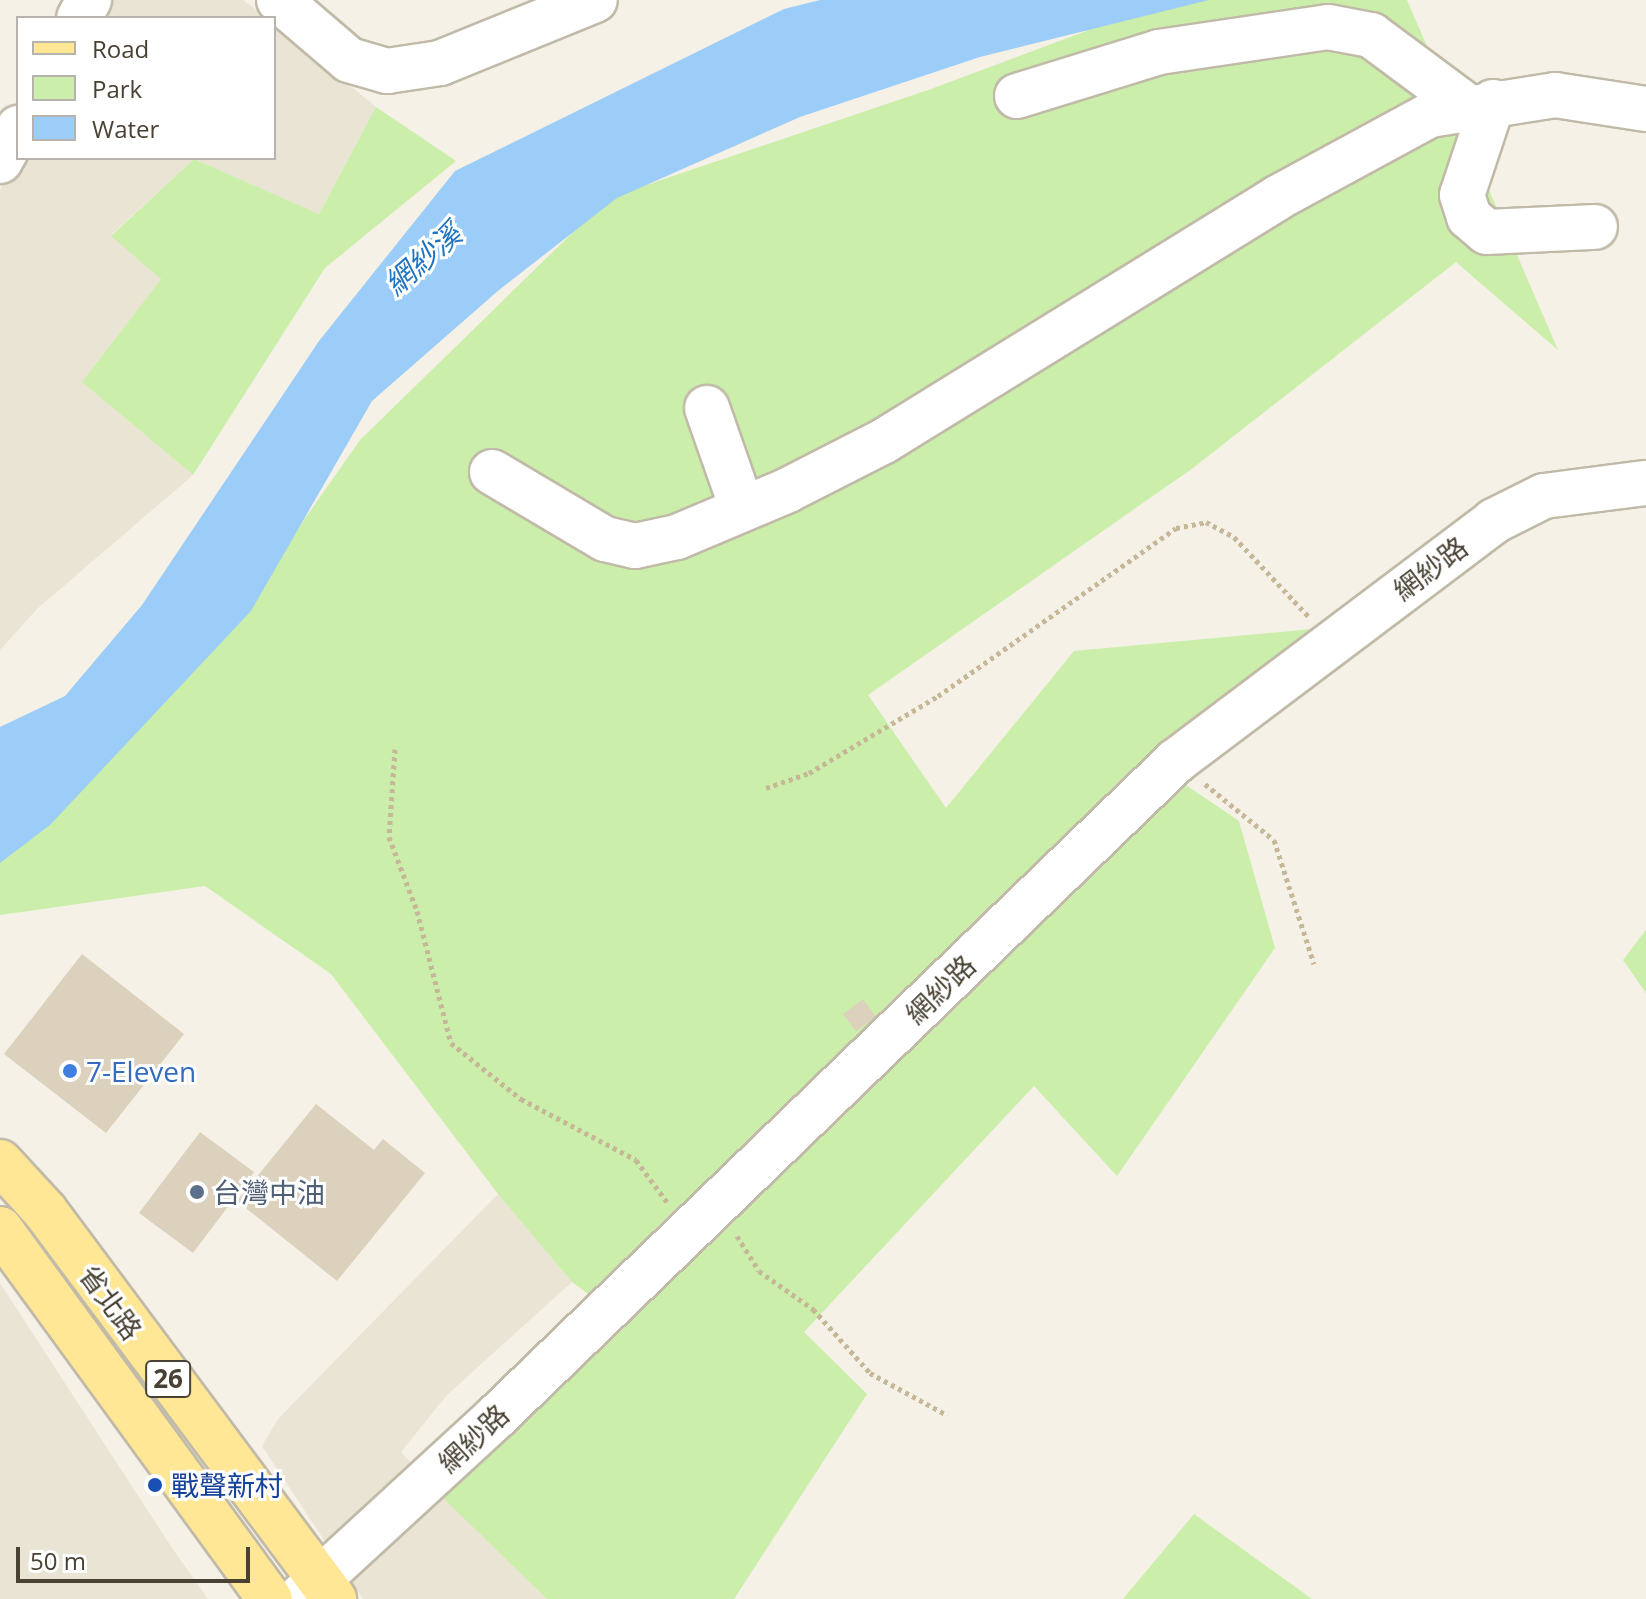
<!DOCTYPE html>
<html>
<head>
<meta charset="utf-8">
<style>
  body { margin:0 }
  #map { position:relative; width:1646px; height:1599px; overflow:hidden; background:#f5f1e6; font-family:"Open Sans","Noto Sans TC",sans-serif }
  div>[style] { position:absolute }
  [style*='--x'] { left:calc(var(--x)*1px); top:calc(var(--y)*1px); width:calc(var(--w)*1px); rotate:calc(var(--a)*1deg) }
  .residential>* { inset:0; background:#e9e4d4 }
  .green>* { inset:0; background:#cbeeaa }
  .water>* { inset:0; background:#9ccdf8 }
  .building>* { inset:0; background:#dbd1bd }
  .path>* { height:5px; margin-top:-2.5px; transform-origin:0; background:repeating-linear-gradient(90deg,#c5b797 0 4px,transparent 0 8px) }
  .roads { filter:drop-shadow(2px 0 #c1baa8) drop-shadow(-2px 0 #c1baa8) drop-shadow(0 2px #c1baa8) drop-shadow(0 -2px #c1baa8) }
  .minor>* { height:44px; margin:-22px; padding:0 22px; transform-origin:22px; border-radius:22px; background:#fff }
  .major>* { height:44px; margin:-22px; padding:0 22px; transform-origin:22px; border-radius:22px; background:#ffe795 }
  .dots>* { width:22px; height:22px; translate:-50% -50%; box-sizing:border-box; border:4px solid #fff; border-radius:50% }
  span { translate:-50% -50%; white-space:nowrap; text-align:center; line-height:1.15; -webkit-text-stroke:6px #fff; paint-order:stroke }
  .shield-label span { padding:2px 6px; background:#fff; border:2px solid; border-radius:6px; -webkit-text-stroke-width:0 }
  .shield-label { font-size:26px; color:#494234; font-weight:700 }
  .street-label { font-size:28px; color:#494234 }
  .shop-label { font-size:28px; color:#366cbe }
  .left { translate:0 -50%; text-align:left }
  .service-label { font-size:28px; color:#4e5e75 }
  .transit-label { font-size:28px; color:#164399 }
  .water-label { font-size:30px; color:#2174c1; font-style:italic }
  .legend { position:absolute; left:16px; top:16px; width:260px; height:144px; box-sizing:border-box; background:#fff; border:2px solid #b6b3ae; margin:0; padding:10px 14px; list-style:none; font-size:24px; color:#494234 }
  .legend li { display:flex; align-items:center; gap:16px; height:40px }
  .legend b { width:40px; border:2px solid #b6b3ae }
  .scale { position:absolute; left:16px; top:1547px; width:234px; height:36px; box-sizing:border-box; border:4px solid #494234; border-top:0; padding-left:10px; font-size:24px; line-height:28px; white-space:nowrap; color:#494234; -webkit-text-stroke:6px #fff; paint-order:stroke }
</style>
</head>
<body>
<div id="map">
  <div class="residential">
    <div style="clip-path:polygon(107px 0,243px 0,267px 18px,97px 18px)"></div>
    <div style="clip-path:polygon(274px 23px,376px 107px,319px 214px,194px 159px,111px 235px,161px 279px,82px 382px,193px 475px,37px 609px,0 650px,0 190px,18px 158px,274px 158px)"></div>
    <div style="clip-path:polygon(498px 1194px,572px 1282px,447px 1395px,401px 1452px,547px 1599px,363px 1599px,262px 1446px,278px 1419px)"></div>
    <div style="clip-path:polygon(0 1283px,172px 1548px,208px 1599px,0 1599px)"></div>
  </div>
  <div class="green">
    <div style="clip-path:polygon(1169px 0,1407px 0,1558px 350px,1456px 262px,1193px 468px,868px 695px,946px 808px,1074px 651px,1312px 629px,1155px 764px,1239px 821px,1275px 948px,1117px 1176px,1034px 1086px,804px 1332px,867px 1394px,734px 1599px,547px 1599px,434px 1489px,610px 1310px,572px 1282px,498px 1194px,331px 974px,205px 886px,0 915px,0 829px,257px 587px,360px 440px,608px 198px,931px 89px)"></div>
    <div style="clip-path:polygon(376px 107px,456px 161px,325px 268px,193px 475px,82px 382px,161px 279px,111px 236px,194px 159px,319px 214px)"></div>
    <div style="clip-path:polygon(1646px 930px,1646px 993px,1623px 960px)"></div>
    <div style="clip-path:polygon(1194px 1514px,1312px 1599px,1123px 1599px)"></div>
  </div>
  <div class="water">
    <div style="clip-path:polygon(820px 0,1209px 0,980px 57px,800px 117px,617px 198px,499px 290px,372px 401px,251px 611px,50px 825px,0 863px,0 727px,65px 696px,142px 605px,319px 341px,455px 171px,784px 9px)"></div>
  </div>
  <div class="building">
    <div style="clip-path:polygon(82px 954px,184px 1034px,106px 1133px,4px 1054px)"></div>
    <div style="clip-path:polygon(863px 999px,876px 1017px,856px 1031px,843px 1014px)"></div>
    <div style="clip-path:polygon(316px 1104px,374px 1150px,383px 1139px,425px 1173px,337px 1281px,237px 1201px)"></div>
    <div style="clip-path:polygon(200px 1132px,254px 1172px,193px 1253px,139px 1213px)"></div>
  </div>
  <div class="path">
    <div style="--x:395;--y:749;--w:88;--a:93.9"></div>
    <div style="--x:389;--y:837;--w:79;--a:69.3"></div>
    <div style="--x:417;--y:911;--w:136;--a:75.6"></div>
    <div style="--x:451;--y:1043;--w:90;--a:38.7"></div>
    <div style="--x:521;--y:1099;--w:130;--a:27.9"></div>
    <div style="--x:636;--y:1160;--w:52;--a:53.6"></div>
    <div style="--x:1205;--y:784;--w:89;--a:39.1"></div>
    <div style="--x:1274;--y:840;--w:130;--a:72.1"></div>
    <div style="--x:766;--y:788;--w:46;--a:-19.2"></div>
    <div style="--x:809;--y:773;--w:150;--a:-30.8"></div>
    <div style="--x:938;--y:696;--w:291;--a:-35.2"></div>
    <div style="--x:1176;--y:528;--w:31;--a:-11"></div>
    <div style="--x:1206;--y:522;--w:32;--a:28"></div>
    <div style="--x:1234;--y:537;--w:110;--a:46.8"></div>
    <div style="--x:737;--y:1236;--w:41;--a:57.8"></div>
    <div style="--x:759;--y:1271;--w:66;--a:35.1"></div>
    <div style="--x:813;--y:1309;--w:86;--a:48.3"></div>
    <div style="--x:870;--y:1373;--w:88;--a:28.6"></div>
  </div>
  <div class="roads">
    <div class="minor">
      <div style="--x:279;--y:0;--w:92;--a:40.6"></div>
      <div style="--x:349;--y:60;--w:40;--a:16"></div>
      <div style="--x:387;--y:71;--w:54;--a:-8.6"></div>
      <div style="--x:440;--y:63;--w:167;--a:-22.1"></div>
      <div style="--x:79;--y:18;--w:21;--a:-61"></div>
      <div style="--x:1017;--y:96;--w:149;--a:-17.2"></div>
      <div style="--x:1159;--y:52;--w:171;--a:-8.4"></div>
      <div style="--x:1328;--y:27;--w:44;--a:10.5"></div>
      <div style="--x:1371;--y:35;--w:121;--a:36.6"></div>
      <div style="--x:1493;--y:102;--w:98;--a:108.4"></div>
      <div style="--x:1462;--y:195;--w:23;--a:72"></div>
      <div style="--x:1469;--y:217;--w:23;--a:40"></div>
      <div style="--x:1487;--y:232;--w:108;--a:-2.7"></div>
      <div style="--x:0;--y:161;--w:38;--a:-61"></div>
      <div style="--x:707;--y:408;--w:106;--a:70.7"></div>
      <div style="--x:492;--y:472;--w:131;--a:30.7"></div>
      <div style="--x:605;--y:539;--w:31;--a:13"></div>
      <div style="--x:635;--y:546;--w:43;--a:-12.1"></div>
      <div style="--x:677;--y:537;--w:121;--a:-22.9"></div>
      <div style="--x:788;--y:490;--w:108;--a:-27"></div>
      <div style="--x:884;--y:441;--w:462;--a:-31.7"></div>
      <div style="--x:1277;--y:198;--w:174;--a:-28.5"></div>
      <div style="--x:1430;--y:115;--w:127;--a:-9.1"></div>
      <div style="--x:1555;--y:95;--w:92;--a:8.7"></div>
      <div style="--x:298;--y:1599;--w:270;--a:-42.6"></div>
      <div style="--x:497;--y:1416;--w:943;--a:-43.97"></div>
      <div style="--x:1176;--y:761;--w:398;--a:-37"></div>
      <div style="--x:1494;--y:521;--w:56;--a:-26.6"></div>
      <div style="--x:1544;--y:496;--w:103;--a:-7.3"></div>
    </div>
    <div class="major">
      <div style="--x:0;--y:1162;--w:67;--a:47.4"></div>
      <div style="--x:45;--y:1211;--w:484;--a:53.3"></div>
      <div style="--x:0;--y:1229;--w:458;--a:53.9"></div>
    </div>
  </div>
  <div class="dots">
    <div style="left:70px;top:1071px;background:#3f7fe0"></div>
    <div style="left:197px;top:1192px;background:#5c6f8a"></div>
    <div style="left:155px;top:1485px;background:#1a4fb4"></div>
  </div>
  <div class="shield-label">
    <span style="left:168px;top:1379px">26</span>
  </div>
  <div class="street-label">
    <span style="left:1430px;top:568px;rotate:-37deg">網紗路</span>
    <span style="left:940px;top:989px;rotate:-44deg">網紗路</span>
    <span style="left:111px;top:1302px;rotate:54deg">省北路</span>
    <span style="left:473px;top:1438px;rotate:-43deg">網紗路</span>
  </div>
  <div class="shop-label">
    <span class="left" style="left:86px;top:1071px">7-Eleven</span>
  </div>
  <div class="service-label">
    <span class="left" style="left:213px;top:1192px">台灣中油</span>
  </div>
  <div class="transit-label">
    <span class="left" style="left:171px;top:1485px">戰聲新村</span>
  </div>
  <div class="water-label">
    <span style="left:423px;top:259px;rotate:-41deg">網紗溪</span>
  </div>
  <ul class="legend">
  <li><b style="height:10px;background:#ffe795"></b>Road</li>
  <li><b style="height:22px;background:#cbeeaa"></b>Park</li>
  <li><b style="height:22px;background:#9ccdf8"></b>Water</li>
  </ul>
  <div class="scale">50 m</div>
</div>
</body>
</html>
